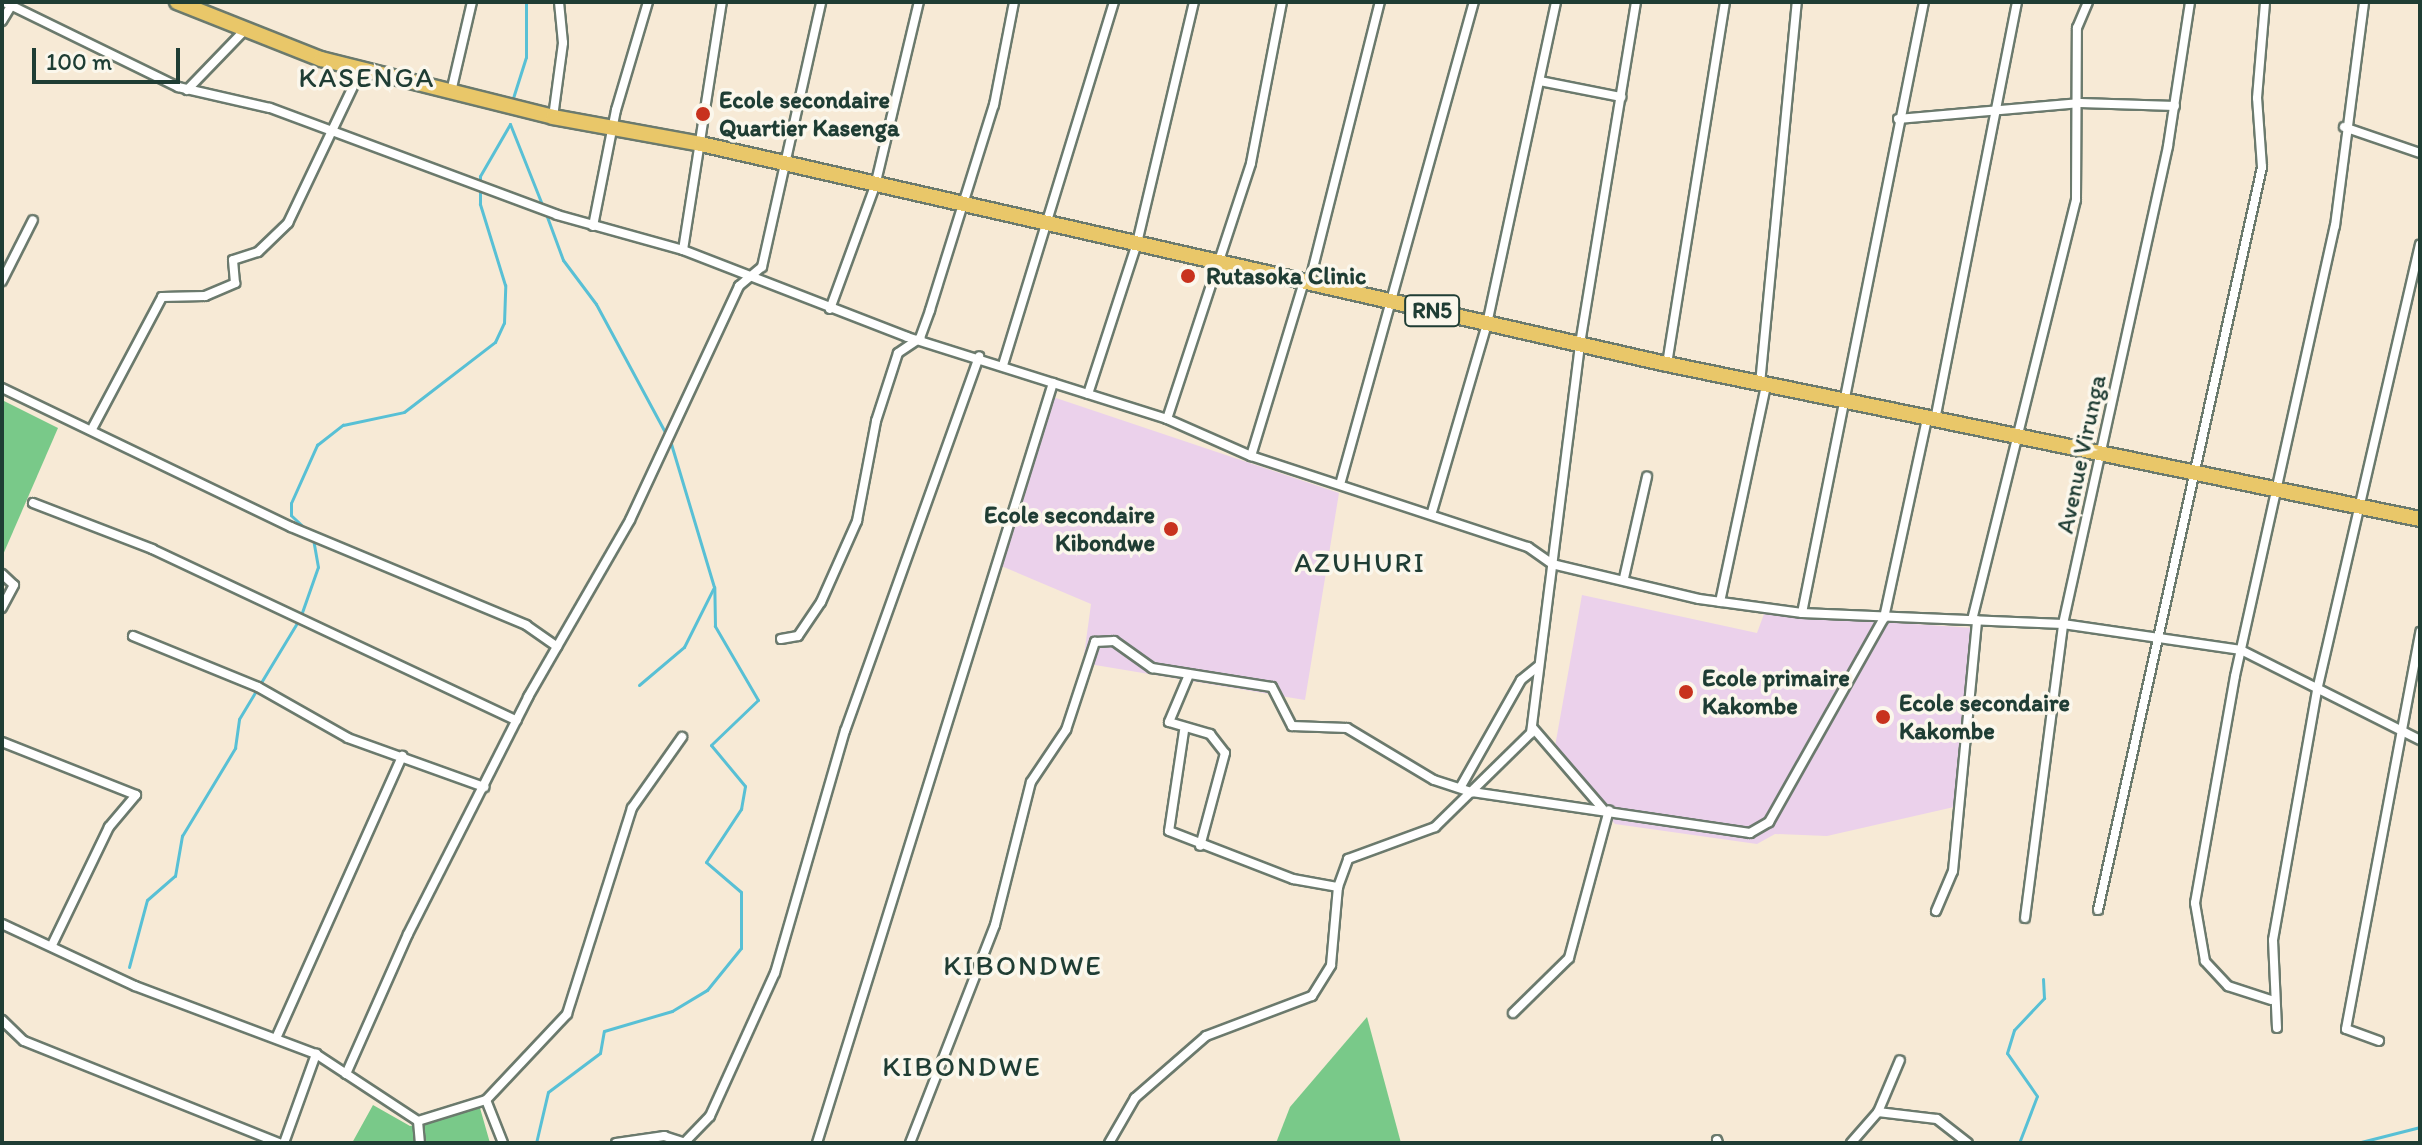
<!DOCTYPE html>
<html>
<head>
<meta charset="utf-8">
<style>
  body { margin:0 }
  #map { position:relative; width:2422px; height:1145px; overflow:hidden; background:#f7ead6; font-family:Itim,sans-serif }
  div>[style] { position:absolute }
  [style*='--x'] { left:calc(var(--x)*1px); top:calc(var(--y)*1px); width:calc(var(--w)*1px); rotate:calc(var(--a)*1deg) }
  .built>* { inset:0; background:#ebd1eb }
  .green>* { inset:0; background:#79c989 }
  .stream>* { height:3px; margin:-1.5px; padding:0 1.5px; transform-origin:1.5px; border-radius:1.5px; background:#58c0d5 }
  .roads { filter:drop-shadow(2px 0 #6b7a6d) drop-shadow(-2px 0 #6b7a6d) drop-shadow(0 2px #6b7a6d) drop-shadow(0 -2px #6b7a6d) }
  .minor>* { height:8px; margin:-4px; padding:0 4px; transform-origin:4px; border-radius:4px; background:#fff }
  .trunk>* { height:14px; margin:-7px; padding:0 7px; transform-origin:7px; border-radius:7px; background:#e9c769 }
  .dots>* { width:22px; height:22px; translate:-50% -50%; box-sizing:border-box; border:4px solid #fbf7ec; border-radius:50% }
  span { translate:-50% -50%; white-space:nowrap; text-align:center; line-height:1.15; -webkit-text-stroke:7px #fbf7ec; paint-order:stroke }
  .shield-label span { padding:2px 6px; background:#fbf7ec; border:2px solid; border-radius:6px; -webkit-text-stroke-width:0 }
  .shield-label { font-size:22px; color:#1f3d34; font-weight:700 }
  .poi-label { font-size:24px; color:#1f3d34; font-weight:700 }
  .left { translate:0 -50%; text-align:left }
  .right { translate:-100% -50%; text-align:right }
  .street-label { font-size:24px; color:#1f3d34 }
  .quarter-label { font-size:28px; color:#1f3d34; letter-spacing:2px }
  .frame { position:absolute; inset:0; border:4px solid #1f3d34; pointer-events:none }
  .scale { position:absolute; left:32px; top:48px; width:148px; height:36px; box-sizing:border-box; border:4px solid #1f3d34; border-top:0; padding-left:10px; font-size:24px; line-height:28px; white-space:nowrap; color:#1f3d34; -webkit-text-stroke:6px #fbf7ec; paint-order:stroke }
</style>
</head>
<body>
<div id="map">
  <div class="built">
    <div style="clip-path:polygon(1050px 396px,1339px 493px,1305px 700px,1083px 663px,1091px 604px,999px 565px)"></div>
    <div style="clip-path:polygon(1582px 595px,1757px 633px,1764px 614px,1974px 628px,1954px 807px,1827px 836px,1775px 834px,1757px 844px,1615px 824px,1554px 752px)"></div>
  </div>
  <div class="green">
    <div style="clip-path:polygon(2px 400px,58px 428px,2px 557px)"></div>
    <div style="clip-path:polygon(1367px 1017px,1401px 1143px,1276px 1143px,1290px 1107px)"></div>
    <div style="clip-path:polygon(373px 1105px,410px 1126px,480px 1108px,490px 1143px,352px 1143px)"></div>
  </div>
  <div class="stream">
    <div style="--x:513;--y:98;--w:43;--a:-72.4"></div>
    <div style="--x:526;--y:57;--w:55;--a:-90"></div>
    <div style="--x:510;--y:124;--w:89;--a:68.3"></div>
    <div style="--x:546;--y:214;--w:49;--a:69.7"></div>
    <div style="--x:563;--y:260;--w:55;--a:53.1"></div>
    <div style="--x:596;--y:304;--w:148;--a:61.7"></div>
    <div style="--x:310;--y:533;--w:26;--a:-137"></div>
    <div style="--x:291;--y:515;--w:12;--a:-90"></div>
    <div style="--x:291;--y:503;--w:64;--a:-65.9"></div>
    <div style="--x:317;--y:445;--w:33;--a:-38"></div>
    <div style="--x:343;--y:425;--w:62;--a:-12"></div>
    <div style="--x:404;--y:412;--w:115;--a:-37.6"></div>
    <div style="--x:495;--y:342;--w:21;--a:-65"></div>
    <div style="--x:504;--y:323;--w:38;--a:-88"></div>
    <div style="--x:505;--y:285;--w:85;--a:-107.2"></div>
    <div style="--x:480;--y:204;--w:28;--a:-90"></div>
    <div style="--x:480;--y:176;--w:60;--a:-60"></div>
    <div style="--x:639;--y:685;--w:59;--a:-40.2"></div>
    <div style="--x:684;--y:647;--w:65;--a:-63.4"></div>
    <div style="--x:129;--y:967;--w:69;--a:-75"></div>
    <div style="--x:147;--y:900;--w:37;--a:-41"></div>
    <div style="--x:175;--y:876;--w:41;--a:-80.1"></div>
    <div style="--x:182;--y:836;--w:103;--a:-58.9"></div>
    <div style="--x:235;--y:748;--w:29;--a:-82"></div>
    <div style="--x:239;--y:719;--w:118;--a:-58.9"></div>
    <div style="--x:300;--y:618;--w:54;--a:-70.6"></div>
    <div style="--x:318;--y:567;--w:27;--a:-100"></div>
    <div style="--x:536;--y:1143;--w:52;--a:-76.8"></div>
    <div style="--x:548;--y:1092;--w:65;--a:-36.9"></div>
    <div style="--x:600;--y:1053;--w:22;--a:-80"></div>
    <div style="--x:604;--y:1031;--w:71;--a:-16.4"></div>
    <div style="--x:672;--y:1011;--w:41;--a:-31"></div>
    <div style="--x:707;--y:990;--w:54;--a:-51"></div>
    <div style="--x:741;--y:948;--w:56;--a:-90"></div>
    <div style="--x:741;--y:892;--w:46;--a:-139.4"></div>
    <div style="--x:706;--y:862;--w:64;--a:-56.6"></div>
    <div style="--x:741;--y:809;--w:23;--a:-80"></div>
    <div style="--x:745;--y:786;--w:53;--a:-129.7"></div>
    <div style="--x:711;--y:745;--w:65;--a:-43.8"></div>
    <div style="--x:758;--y:700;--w:86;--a:-120.2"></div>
    <div style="--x:715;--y:626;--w:39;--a:-91"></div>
    <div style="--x:714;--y:587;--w:153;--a:-106.7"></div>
    <div style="--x:2019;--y:1143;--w:50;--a:-69"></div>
    <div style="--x:2037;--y:1096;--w:52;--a:-124.9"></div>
    <div style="--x:2007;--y:1053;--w:24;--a:-73"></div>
    <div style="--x:2014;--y:1030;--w:44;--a:-46.8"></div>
    <div style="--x:2044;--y:998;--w:19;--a:-93"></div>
    <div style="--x:2357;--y:1143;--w:65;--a:-14.3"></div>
  </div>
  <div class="roads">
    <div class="minor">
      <div style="--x:4;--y:2;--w:194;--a:26"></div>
      <div style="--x:178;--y:87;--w:94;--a:12.9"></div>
      <div style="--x:270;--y:108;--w:306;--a:20.4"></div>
      <div style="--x:557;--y:215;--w:131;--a:15.5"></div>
      <div style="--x:683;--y:250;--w:240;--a:21.2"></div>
      <div style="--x:907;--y:337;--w:273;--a:17.5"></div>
      <div style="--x:1167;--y:419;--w:92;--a:23.8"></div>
      <div style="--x:1251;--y:456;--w:292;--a:18.2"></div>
      <div style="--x:1528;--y:547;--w:29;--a:35"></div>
      <div style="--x:1552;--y:564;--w:151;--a:13.4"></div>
      <div style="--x:1699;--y:599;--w:104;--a:7.7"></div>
      <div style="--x:1802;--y:613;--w:261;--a:2.4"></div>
      <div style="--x:2063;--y:624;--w:180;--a:8.3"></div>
      <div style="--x:2241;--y:650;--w:200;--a:26.7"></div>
      <div style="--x:2;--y:21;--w:17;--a:-59"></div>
      <div style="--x:1540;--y:81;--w:83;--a:11.2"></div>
      <div style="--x:187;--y:90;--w:83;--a:-46"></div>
      <div style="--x:451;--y:92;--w:92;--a:-76.9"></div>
      <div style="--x:553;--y:117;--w:75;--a:-82.3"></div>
      <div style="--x:563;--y:43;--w:41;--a:-95.6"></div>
      <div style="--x:1898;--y:119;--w:183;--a:-5"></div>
      <div style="--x:2080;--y:103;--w:95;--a:1.8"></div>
      <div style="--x:2344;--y:127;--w:80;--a:18.9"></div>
      <div style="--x:593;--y:226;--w:118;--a:-78.8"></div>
      <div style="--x:616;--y:110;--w:113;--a:-73.5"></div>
      <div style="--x:683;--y:250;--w:251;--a:-81.1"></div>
      <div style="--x:2;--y:281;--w:68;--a:-63.1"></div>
      <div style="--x:1309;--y:284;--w:291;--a:-75.9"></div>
      <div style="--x:830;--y:309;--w:131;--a:-69.9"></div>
      <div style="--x:875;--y:186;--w:189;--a:-76.6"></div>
      <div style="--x:1667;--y:364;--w:367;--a:-80.9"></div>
      <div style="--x:1003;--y:365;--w:380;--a:-73"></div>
      <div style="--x:1760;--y:384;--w:384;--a:-84.5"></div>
      <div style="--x:2;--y:388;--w:321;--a:25.7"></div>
      <div style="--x:291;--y:527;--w:255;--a:22.6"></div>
      <div style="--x:526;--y:625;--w:38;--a:35"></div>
      <div style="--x:1088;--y:394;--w:159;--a:-72"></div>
      <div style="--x:1137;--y:243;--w:248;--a:-76.7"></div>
      <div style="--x:1167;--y:419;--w:269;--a:-71.8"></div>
      <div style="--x:1251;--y:163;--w:164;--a:-79.1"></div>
      <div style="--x:1935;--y:420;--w:426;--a:-78.9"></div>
      <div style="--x:93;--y:427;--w:147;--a:-62"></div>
      <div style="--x:162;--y:297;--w:43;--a:-1.3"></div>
      <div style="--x:205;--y:296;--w:33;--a:-23"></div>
      <div style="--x:235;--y:283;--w:23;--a:-95"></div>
      <div style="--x:233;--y:260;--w:26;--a:-18"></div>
      <div style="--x:258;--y:252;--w:42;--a:-44"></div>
      <div style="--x:288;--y:223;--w:170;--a:-64.5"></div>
      <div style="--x:1251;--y:456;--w:182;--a:-73.1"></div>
      <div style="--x:1341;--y:481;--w:497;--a:-74.5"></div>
      <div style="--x:33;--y:503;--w:128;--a:21.1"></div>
      <div style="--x:152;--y:549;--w:403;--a:25.2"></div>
      <div style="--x:1432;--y:512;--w:196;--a:-73.7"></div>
      <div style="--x:1487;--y:324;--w:329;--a:-77.9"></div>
      <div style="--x:2;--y:574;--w:16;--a:43"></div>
      <div style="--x:14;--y:585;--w:26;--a:118"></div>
      <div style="--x:1624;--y:578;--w:104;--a:-77.2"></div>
      <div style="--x:1720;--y:602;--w:222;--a:-78"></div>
      <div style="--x:1802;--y:613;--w:623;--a:-78.71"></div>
      <div style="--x:1972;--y:620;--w:433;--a:-76.1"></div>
      <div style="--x:2076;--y:200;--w:172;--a:-89.7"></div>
      <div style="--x:2077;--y:28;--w:28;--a:-67"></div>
      <div style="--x:133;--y:636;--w:135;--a:22.2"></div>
      <div style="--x:258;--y:687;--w:103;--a:29.5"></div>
      <div style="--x:348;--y:738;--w:145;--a:19.8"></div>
      <div style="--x:781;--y:639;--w:17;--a:-10"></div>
      <div style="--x:798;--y:636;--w:41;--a:-55.9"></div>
      <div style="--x:821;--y:602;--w:89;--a:-66"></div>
      <div style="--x:857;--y:521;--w:102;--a:-79.2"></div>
      <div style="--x:876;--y:421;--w:71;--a:-72.1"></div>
      <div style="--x:898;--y:353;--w:27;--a:-34"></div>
      <div style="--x:920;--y:338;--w:30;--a:-70"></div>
      <div style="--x:930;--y:310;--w:215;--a:-72.7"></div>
      <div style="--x:994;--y:105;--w:105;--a:-79"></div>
      <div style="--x:1188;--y:677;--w:49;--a:112.9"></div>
      <div style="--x:1169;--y:722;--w:43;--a:16.3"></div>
      <div style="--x:1210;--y:734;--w:24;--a:52"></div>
      <div style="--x:1225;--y:753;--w:96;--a:105"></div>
      <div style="--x:1533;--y:728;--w:106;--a:49.2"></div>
      <div style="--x:1184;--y:731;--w:101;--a:98.5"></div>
      <div style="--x:1169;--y:831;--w:133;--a:21.2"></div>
      <div style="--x:1293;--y:879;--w:46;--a:10.1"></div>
      <div style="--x:2;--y:742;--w:144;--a:21.6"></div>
      <div style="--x:136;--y:795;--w:42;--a:130.2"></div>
      <div style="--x:109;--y:827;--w:131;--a:115.8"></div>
      <div style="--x:1460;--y:788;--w:124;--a:-60.5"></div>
      <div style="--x:1521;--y:680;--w:21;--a:-39"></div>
      <div style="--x:2098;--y:910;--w:761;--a:-77.55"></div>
      <div style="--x:2262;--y:167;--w:69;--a:-94.1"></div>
      <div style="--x:2257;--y:98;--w:96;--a:-85.2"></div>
      <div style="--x:1936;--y:911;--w:43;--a:-67"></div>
      <div style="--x:1953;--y:871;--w:252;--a:-84.5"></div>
      <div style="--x:2025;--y:918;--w:296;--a:-82.6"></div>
      <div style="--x:2063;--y:624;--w:489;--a:-77.6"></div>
      <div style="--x:2168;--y:146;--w:146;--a:-81.3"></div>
      <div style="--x:2;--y:924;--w:147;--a:25"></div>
      <div style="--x:135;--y:986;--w:193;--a:20.6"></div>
      <div style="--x:316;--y:1054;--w:122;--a:33.3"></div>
      <div style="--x:418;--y:1121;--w:71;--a:-17.2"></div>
      <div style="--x:486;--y:1100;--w:46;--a:68.4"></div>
      <div style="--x:2271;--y:1000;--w:45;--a:-162"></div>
      <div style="--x:2228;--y:986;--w:34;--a:-133"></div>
      <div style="--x:2205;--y:961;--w:59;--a:-99.8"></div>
      <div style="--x:2195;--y:903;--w:230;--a:-80"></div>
      <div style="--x:2235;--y:676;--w:461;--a:-77.5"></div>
      <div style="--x:2335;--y:226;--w:226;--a:-82.6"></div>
      <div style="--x:1513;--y:1013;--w:78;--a:-44.5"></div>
      <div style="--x:1569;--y:958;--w:153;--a:-74.9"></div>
      <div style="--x:2;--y:1020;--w:30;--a:44"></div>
      <div style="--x:24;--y:1041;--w:275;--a:21.8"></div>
      <div style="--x:2277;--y:1028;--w:88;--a:-92.6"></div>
      <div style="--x:2273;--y:940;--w:258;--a:-80"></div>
      <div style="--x:2318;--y:686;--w:453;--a:-77"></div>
      <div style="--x:277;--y:1036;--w:307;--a:-65.9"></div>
      <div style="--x:2379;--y:1041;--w:35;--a:-160"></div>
      <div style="--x:2346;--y:1029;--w:404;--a:-79.4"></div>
      <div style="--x:346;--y:1074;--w:153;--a:-66.1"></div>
      <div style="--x:408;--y:934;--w:266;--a:-63.1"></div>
      <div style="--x:528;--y:697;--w:204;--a:-60"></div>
      <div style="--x:630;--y:520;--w:258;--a:-65"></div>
      <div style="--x:739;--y:286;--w:30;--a:-40"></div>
      <div style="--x:762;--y:267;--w:271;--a:-77.4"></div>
      <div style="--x:486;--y:1100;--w:118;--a:-46.7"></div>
      <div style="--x:567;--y:1014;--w:216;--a:-72.5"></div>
      <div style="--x:632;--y:808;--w:87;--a:-54.8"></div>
      <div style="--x:1878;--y:1112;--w:59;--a:6.8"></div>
      <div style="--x:1937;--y:1119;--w:39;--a:38"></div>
      <div style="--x:418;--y:1121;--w:22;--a:85"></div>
      <div style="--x:1717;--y:1140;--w:3;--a:72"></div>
      <div style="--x:284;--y:1143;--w:95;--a:-70.2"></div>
      <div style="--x:616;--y:1143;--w:49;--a:-8.3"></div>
      <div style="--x:664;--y:1136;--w:22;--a:18"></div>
      <div style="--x:684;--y:1143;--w:37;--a:-46"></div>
      <div style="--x:710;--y:1116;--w:157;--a:-65.6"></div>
      <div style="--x:775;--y:973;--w:252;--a:-73.9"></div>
      <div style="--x:845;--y:731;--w:398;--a:-70.3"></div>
      <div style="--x:817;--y:1143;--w:796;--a:-72.75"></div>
      <div style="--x:910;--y:1143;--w:234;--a:-68.7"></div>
      <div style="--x:995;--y:925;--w:147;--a:-75.9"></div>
      <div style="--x:1031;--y:782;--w:63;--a:-56.1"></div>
      <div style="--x:1066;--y:730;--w:93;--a:-71.8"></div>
      <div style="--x:1095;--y:642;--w:19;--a:-3"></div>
      <div style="--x:1114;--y:641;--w:47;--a:35.4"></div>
      <div style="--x:1152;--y:668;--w:121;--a:9"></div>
      <div style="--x:1272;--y:687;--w:44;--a:62.9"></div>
      <div style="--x:1292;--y:726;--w:55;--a:2.1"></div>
      <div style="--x:1347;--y:728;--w:101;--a:30.9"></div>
      <div style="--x:1434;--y:780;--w:40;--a:18"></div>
      <div style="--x:1472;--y:792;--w:281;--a:8.4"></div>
      <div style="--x:1750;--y:833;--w:22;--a:-30"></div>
      <div style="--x:1769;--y:822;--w:234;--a:-60.6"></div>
      <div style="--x:1884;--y:618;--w:204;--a:-77.8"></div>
      <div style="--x:1109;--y:1143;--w:52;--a:-60"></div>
      <div style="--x:1135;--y:1098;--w:94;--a:-41.1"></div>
      <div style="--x:1206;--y:1036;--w:113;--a:-20.7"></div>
      <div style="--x:1312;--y:996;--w:36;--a:-58"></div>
      <div style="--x:1331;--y:965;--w:78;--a:-84.9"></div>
      <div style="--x:1338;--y:887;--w:30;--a:-70"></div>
      <div style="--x:1348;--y:859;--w:93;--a:-20.2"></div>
      <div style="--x:1435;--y:827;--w:134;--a:-44.4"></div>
      <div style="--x:1531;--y:733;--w:392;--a:-82.8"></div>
      <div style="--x:1580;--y:344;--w:347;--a:-80.7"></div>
      <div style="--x:1851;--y:1143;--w:41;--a:-48.9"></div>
      <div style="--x:1878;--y:1112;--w:56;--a:-67.1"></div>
    </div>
    <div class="trunk">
      <div style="--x:177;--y:2;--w:155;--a:21.6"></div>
      <div style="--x:321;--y:59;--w:239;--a:14"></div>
      <div style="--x:553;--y:117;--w:150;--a:10.3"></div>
      <div style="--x:701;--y:144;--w:986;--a:12.84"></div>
      <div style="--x:1662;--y:363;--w:774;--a:11.63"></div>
    </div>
  </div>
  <div class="dots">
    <div style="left:703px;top:114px;background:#c8321e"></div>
    <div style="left:1188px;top:276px;background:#c8321e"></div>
    <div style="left:1171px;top:529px;background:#c8321e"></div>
    <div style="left:1686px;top:692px;background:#c8321e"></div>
    <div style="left:1883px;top:717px;background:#c8321e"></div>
  </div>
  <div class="shield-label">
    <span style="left:1432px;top:311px">RN5</span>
  </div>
  <div class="poi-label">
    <span class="left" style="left:719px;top:114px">Ecole secondaire<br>Quartier Kasenga</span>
    <span class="left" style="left:1206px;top:276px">Rutasoka Clinic</span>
    <span class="right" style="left:1155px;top:529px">Ecole secondaire<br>Kibondwe</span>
    <span class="left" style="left:1702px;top:692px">Ecole primaire<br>Kakombe</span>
    <span class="left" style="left:1899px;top:717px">Ecole secondaire<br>Kakombe</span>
  </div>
  <div class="street-label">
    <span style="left:2081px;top:454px;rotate:-78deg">Avenue Virunga</span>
  </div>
  <div class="quarter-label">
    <span style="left:367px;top:77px">KASENGA</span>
    <span style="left:1360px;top:562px">AZUHURI</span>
    <span style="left:1023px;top:965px">KIBONDWE</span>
    <span style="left:962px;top:1066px">KIBONDWE</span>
  </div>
  <div class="frame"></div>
  <div class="scale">100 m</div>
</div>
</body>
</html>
